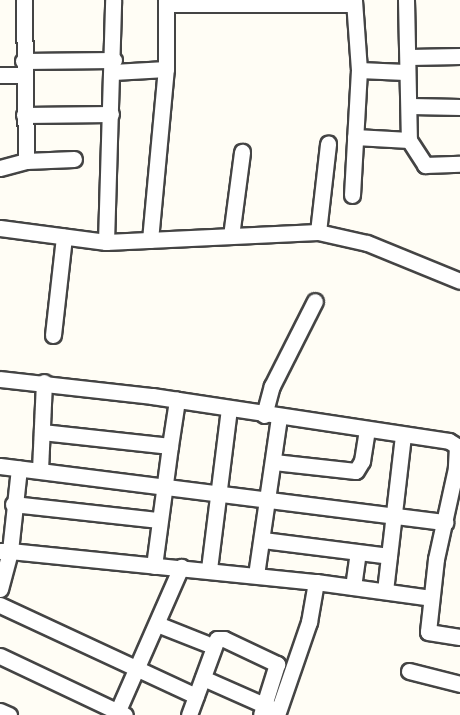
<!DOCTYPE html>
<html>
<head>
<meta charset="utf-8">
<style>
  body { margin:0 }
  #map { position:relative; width:460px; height:715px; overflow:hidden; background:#fffdf5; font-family:"Roboto Serif",serif }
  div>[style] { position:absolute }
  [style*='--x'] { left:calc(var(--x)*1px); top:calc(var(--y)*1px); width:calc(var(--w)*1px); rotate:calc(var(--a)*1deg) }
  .roads { filter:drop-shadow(2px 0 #444) drop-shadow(-2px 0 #444) drop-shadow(0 2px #444) drop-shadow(0 -2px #444) }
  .minor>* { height:15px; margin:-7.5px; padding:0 7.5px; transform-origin:7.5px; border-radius:7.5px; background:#fff }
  span { translate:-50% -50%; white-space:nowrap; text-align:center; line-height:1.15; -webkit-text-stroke:6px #fff; paint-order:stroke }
</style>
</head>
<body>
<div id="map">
  <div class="roads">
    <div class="minor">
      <div style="--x:24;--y:0;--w:161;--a:89.3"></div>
      <div style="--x:406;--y:0;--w:140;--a:88.8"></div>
      <div style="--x:409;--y:140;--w:30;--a:57"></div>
      <div style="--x:425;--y:165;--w:35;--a:-2"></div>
      <div style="--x:166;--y:4;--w:188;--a:0"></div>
      <div style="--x:409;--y:57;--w:51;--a:-1.1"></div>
      <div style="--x:23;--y:61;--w:91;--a:-0.6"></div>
      <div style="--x:359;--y:70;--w:46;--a:2.5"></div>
      <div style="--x:113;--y:72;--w:53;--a:-3.2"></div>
      <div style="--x:0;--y:75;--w:24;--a:0"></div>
      <div style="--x:411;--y:106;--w:49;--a:1.2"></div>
      <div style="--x:24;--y:115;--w:87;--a:-0.7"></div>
      <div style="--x:355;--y:137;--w:54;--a:3.2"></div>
      <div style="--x:0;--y:168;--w:27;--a:-15"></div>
      <div style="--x:26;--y:161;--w:48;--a:-2.4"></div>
      <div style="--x:352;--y:195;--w:125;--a:-86.8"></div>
      <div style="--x:359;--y:70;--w:70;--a:-94.1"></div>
      <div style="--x:0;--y:228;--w:107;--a:7.5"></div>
      <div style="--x:106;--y:242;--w:212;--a:-2.7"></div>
      <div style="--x:318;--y:232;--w:50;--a:12.7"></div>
      <div style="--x:367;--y:243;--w:100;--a:22.2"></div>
      <div style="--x:318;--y:232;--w:89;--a:-83.5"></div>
      <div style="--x:231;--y:236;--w:85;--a:-82.5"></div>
      <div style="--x:150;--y:240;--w:172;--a:-84.7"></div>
      <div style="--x:166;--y:69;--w:69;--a:-90"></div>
      <div style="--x:106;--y:242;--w:242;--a:-88.3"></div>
      <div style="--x:53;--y:335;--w:99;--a:-83.6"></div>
      <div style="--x:0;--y:379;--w:153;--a:6.4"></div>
      <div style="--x:152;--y:396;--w:300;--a:8.6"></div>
      <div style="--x:449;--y:441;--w:9;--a:32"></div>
      <div style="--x:457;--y:446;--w:22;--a:93"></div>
      <div style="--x:456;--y:468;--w:93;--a:102.4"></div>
      <div style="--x:436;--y:559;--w:73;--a:96.3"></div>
      <div style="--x:428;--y:632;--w:32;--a:9"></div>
      <div style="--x:264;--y:415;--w:30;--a:-75"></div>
      <div style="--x:272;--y:386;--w:95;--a:-63.2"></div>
      <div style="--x:42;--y:432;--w:129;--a:6.2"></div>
      <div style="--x:170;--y:446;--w:121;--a:97.6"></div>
      <div style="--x:170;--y:446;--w:47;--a:-81.3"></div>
      <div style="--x:274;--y:462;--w:82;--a:6.3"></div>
      <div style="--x:356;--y:471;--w:12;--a:-59"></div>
      <div style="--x:362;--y:461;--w:31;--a:-81"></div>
      <div style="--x:0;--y:466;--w:449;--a:7.2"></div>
      <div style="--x:40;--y:470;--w:88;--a:-87.4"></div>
      <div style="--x:13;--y:504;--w:147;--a:6.3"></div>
      <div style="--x:263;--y:540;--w:127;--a:7.2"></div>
      <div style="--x:0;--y:551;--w:10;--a:0"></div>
      <div style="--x:10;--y:551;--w:83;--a:-83.8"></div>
      <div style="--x:209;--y:569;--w:161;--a:-82.9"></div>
      <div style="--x:256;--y:575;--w:159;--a:-81.7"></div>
      <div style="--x:316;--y:582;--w:116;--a:7.9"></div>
      <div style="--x:353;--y:587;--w:35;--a:-82"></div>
      <div style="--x:0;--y:589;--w:39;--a:-75"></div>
      <div style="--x:10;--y:551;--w:308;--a:5.8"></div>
      <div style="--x:316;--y:582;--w:41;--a:99.9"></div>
      <div style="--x:309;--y:622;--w:98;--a:109"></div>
      <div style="--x:385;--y:591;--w:157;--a:-83.4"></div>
      <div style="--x:0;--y:605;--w:216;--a:24.9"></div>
      <div style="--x:157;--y:624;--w:52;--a:21.6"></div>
      <div style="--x:0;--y:656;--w:138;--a:25.3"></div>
      <div style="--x:409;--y:671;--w:53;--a:14.3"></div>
      <div style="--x:203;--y:678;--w:77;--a:23.9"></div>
      <div style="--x:0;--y:711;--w:10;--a:24"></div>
      <div style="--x:116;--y:715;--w:162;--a:-66.3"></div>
      <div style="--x:189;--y:715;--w:81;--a:-69.8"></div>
      <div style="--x:217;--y:639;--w:7;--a:0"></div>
      <div style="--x:224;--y:639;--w:59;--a:25.3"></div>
      <div style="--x:277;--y:664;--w:53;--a:107.4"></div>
    </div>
  </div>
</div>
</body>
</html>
